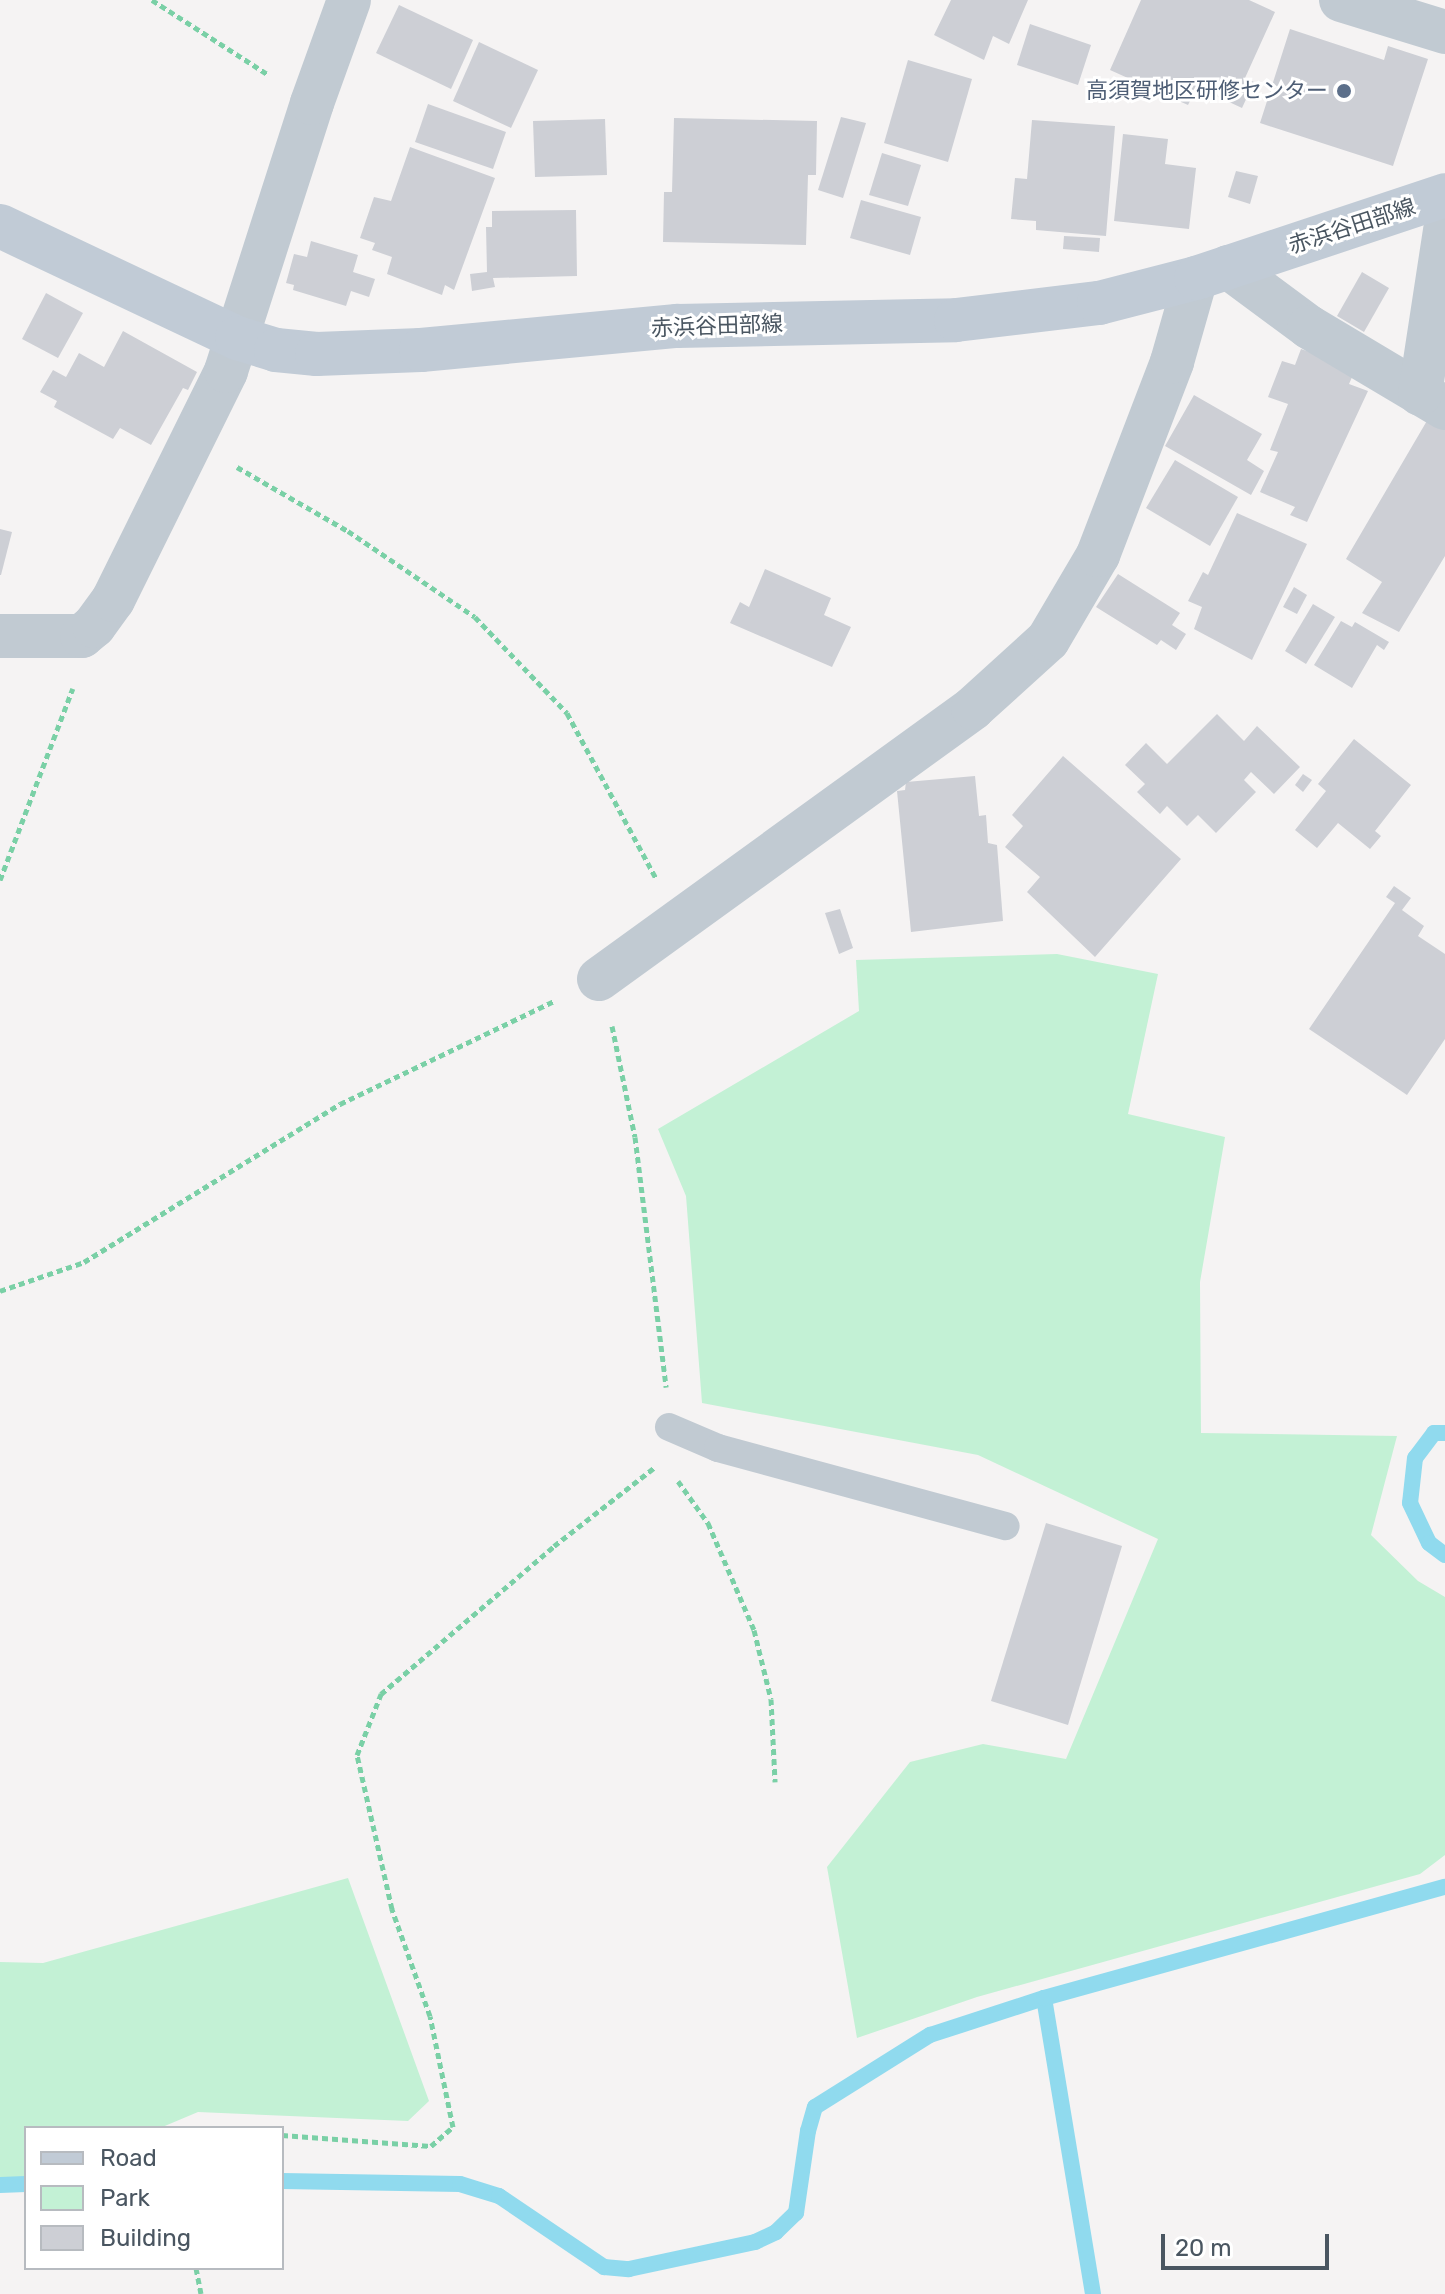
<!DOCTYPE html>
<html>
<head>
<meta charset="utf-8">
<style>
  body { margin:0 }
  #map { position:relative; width:1445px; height:2294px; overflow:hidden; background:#f5f3f3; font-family:Rubik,"Noto Sans JP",sans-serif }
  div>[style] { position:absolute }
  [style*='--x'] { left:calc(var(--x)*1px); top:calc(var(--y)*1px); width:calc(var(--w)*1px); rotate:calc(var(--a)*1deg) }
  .green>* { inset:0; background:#c3f1d5 }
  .stream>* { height:16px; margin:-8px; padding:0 8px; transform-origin:8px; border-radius:8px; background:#90daee }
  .building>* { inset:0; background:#cdcfd5 }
  .path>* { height:5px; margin-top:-2.5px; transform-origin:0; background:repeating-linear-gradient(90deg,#7ad0a6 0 6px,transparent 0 10px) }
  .lane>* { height:28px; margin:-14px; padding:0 14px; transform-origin:14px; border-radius:14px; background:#c1cad2 }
  .street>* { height:44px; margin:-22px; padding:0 22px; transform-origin:22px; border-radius:22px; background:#c1cad2 }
  .secondary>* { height:44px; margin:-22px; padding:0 22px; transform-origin:22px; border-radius:22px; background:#c1cbd6 }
  .dots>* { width:22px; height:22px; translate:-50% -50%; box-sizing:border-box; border:4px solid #fff; border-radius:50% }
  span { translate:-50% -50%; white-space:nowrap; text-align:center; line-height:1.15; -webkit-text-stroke:6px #fff; paint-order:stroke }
  .service-label { font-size:22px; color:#4e5e75 }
  .right { translate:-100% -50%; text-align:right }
  .street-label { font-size:22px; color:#4a5661 }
  .legend { position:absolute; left:24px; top:2126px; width:260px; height:144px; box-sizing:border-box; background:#fff; border:2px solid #b7bbc0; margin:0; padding:10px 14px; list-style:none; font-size:24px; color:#4a5661 }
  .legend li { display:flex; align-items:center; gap:16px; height:40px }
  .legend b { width:40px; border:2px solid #b7bbc0 }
  .scale { position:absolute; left:1161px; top:2234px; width:168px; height:36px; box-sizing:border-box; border:4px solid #4a5661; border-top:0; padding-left:10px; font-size:24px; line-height:28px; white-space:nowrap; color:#4a5661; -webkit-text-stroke:6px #fff; paint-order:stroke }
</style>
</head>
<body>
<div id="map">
  <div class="green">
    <div style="clip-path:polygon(1057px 954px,1158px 974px,1128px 1114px,1225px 1137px,1200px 1282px,1201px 1433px,1397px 1436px,1371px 1535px,1418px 1581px,1445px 1597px,1445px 1855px,1420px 1874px,977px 1997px,857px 2038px,827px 1867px,910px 1762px,983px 1744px,1066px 1759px,1158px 1539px,978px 1455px,702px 1403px,686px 1196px,658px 1129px,859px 1011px,856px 960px)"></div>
    <div style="clip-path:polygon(348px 1878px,429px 2101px,408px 2121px,198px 2112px,160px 2128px,26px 2128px,26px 2183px,0 2180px,0 1962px,43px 1963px)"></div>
  </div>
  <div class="stream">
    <div style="--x:1445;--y:1433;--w:11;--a:180"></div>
    <div style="--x:1434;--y:1433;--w:31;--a:127"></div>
    <div style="--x:1415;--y:1458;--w:45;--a:96.3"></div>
    <div style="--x:1410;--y:1503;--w:44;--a:64.6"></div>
    <div style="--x:1429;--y:1543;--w:20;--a:37"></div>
    <div style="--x:1044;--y:1998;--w:300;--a:80.6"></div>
    <div style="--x:282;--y:2181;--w:178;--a:1"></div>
    <div style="--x:460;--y:2184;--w:41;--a:17.1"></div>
    <div style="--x:499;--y:2196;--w:127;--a:34.1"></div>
    <div style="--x:604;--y:2267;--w:25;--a:5"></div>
    <div style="--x:629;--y:2269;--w:129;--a:-12.1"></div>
    <div style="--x:755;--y:2242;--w:23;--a:-25"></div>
    <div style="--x:776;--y:2232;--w:28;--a:-44"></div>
    <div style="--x:796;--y:2213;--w:83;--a:-81.7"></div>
    <div style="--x:808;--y:2131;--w:25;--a:-74"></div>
    <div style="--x:815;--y:2107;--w:136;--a:-32.1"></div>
    <div style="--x:930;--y:2035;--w:120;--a:-18"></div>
    <div style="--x:1044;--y:1998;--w:416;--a:-15.5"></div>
    <div style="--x:0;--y:2185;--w:26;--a:-2"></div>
  </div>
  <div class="building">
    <div style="clip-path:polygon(951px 0,1028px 0,1009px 44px,993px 36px,984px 60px,934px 35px)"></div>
    <div style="clip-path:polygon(1141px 0,1249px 0,1275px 12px,1245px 78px,1254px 82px,1242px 108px,1197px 87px,1188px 105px,1110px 70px)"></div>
    <div style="clip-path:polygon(399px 5px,473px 40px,451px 89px,376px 53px)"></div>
    <div style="clip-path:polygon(1030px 24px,1091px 45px,1078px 85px,1017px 65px)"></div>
    <div style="clip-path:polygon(1290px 29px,1384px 60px,1388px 46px,1428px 59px,1393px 166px,1260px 123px)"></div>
    <div style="clip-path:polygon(479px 42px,538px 70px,511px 128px,453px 101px)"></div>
    <div style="clip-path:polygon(908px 60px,972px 79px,948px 162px,884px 143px)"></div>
    <div style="clip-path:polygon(428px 104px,506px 132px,493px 169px,415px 142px)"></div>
    <div style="clip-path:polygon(841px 117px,866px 123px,843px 198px,818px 190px)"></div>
    <div style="clip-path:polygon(674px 118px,817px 121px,816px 175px,808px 175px,806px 245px,663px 242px,664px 192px,672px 192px)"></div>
    <div style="clip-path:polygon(605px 119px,607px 175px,535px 177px,533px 121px)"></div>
    <div style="clip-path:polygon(1032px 120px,1115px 126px,1106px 236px,1036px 230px,1036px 221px,1011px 219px,1015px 178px,1027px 179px)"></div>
    <div style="clip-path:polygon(1123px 134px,1168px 139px,1165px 164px,1196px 168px,1189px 229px,1114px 221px)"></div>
    <div style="clip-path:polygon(410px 147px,495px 178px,454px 290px,445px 285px,442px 295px,387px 274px,392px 257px,372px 250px,375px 243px,360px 238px,374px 197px,391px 201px)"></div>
    <div style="clip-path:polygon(882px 153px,921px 165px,908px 206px,869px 195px)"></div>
    <div style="clip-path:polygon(1236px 171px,1258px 176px,1250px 204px,1228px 197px)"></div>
    <div style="clip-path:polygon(861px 200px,921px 217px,910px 255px,850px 238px)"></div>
    <div style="clip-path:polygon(576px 210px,577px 276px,493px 278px,495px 287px,472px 291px,470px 274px,487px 272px,486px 227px,492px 227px,492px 211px)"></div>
    <div style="clip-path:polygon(1064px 236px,1100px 238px,1099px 252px,1063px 249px)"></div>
    <div style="clip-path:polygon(311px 241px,358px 255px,353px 272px,375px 279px,369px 297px,351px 291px,346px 306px,293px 290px,294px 285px,286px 283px,294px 254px,307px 257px)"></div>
    <div style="clip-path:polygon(1362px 272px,1389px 288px,1364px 332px,1337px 316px)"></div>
    <div style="clip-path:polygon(46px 293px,83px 313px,58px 358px,22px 339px)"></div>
    <div style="clip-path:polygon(123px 331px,197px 372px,188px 390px,183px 388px,151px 445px,120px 428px,113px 439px,54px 407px,57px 401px,40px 392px,53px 370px,66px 377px,79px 353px,104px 367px)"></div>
    <div style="clip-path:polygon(1301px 349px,1356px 368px,1349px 384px,1368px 391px,1307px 522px,1290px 515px,1295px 507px,1260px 492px,1278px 452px,1270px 450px,1288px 404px,1268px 397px,1282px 361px,1295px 365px)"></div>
    <div style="clip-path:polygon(1194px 395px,1262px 434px,1247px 460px,1264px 471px,1251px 495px,1165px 446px)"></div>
    <div style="clip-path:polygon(1428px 419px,1445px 429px,1445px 556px,1399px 632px,1362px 613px,1382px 582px,1346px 559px)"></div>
    <div style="clip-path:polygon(1175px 460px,1238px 497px,1210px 546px,1146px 508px)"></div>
    <div style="clip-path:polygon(1237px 513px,1307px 544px,1252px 660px,1194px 629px,1202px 607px,1188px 601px,1203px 572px,1208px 575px)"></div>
    <div style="clip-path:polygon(0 529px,12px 532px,1px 575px,0 575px)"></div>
    <div style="clip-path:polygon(765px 569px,831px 598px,824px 615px,851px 627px,832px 667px,730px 623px,740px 602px,749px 607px)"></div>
    <div style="clip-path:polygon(1118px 574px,1180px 613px,1172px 625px,1186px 634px,1176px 650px,1161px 640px,1157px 645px,1096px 607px)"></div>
    <div style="clip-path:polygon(1294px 587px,1307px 595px,1297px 614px,1283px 607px)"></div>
    <div style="clip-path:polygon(1313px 604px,1335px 617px,1306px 664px,1285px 651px)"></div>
    <div style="clip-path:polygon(1341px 621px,1352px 627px,1355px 622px,1389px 642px,1384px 650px,1377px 645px,1352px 688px,1314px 665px)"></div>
    <div style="clip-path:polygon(1217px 714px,1244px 741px,1257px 726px,1300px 767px,1274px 794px,1251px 772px,1244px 780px,1256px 792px,1216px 833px,1198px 815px,1187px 826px,1167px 806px,1160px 814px,1137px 792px,1145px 784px,1125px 765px,1146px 743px,1167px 764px)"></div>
    <div style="clip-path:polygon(1354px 739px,1411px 785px,1375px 831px,1381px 836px,1370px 849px,1338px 823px,1317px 848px,1295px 830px,1326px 791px,1318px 784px)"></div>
    <div style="clip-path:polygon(1063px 756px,1181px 859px,1095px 957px,1027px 892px,1040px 877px,1005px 847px,1023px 826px,1012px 815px)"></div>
    <div style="clip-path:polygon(1303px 774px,1312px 780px,1303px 792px,1295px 785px)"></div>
    <div style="clip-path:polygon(975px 776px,979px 816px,986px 815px,988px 843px,997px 845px,1003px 921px,911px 932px,897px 791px,905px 790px,906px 782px)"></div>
    <div style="clip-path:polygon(1394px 886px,1411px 898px,1402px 910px,1424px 926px,1418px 936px,1445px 954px,1445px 1039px,1407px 1095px,1309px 1029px,1395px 903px,1386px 897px)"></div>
    <div style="clip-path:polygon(840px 909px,853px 948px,839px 954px,825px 913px)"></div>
    <div style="clip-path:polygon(1046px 1523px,1122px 1546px,1068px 1725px,991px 1701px)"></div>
  </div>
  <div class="path">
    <div style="--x:152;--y:0;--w:139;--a:32.7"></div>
    <div style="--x:237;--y:467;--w:128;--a:30"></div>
    <div style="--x:348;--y:531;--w:153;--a:34.1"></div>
    <div style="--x:475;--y:617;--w:133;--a:46.2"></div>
    <div style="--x:567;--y:713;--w:187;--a:61.7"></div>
    <div style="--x:0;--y:880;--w:205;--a:-69.2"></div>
    <div style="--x:612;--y:1026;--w:113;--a:78.3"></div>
    <div style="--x:635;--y:1137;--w:252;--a:82.9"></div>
    <div style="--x:0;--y:1291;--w:89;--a:-19"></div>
    <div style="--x:84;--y:1262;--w:301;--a:-31.7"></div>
    <div style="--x:340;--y:1104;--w:237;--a:-25.7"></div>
    <div style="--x:678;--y:1481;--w:52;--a:54.5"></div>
    <div style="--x:708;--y:1523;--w:116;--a:66.7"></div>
    <div style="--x:754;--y:1630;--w:71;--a:76.2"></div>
    <div style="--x:771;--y:1699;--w:83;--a:87.2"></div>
    <div style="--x:282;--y:2135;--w:149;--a:4.2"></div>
    <div style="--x:431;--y:2146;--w:29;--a:-41"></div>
    <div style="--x:453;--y:2127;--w:113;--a:-101.7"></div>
    <div style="--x:430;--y:2016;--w:114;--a:-109.6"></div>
    <div style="--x:392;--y:1909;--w:158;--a:-102.8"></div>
    <div style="--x:357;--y:1755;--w:66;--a:-68.5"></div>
    <div style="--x:381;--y:1694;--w:228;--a:-40.5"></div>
    <div style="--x:554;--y:1546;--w:127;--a:-38"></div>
    <div style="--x:196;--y:2268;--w:26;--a:79"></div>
  </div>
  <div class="lane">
    <div style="--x:669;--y:1427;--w:53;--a:23.2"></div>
    <div style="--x:718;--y:1448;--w:298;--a:15.2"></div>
  </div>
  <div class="street">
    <div style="--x:1341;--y:0;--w:109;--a:17.1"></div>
    <div style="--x:1228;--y:267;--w:101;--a:36.5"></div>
    <div style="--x:1309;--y:327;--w:158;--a:30.8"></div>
    <div style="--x:1420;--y:394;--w:166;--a:-81.3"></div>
    <div style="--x:0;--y:636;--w:82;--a:0"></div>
    <div style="--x:82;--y:636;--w:16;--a:-40"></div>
    <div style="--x:94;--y:626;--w:32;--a:-54"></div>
    <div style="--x:113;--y:600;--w:255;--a:-63.7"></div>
    <div style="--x:226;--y:371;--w:281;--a:-72.2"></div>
    <div style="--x:312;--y:103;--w:109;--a:-70.2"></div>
    <div style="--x:599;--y:979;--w:462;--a:-35.9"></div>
    <div style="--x:973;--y:708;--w:101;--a:-42.2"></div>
    <div style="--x:1048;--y:640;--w:99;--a:-59.5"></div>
    <div style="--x:1098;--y:555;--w:207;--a:-69"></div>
    <div style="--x:1172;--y:362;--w:87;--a:-74.1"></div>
  </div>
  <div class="secondary">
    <div style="--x:0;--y:226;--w:262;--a:25.3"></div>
    <div style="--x:237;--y:338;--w:41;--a:17.1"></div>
    <div style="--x:276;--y:350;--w:41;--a:5.6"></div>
    <div style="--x:317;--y:354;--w:104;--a:-2.2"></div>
    <div style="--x:421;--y:350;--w:257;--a:-5.4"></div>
    <div style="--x:677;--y:326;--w:279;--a:-1.2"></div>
    <div style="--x:956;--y:320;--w:144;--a:-6.8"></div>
    <div style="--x:1099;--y:303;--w:100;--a:-14.5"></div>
    <div style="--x:1196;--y:278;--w:262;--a:-18.4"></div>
  </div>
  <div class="dots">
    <div style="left:1344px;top:91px;background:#5c6f8a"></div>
  </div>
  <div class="service-label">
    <span class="right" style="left:1328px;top:91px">高須賀地区研修センター</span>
  </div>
  <div class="street-label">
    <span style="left:1352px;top:226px;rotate:-18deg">赤浜谷田部線</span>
    <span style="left:717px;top:326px;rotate:-2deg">赤浜谷田部線</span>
  </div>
  <ul class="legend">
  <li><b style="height:10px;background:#c1cbd6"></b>Road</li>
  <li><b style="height:22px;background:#c3f1d5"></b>Park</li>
  <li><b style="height:22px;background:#cdcfd5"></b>Building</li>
  </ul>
  <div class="scale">20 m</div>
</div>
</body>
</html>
